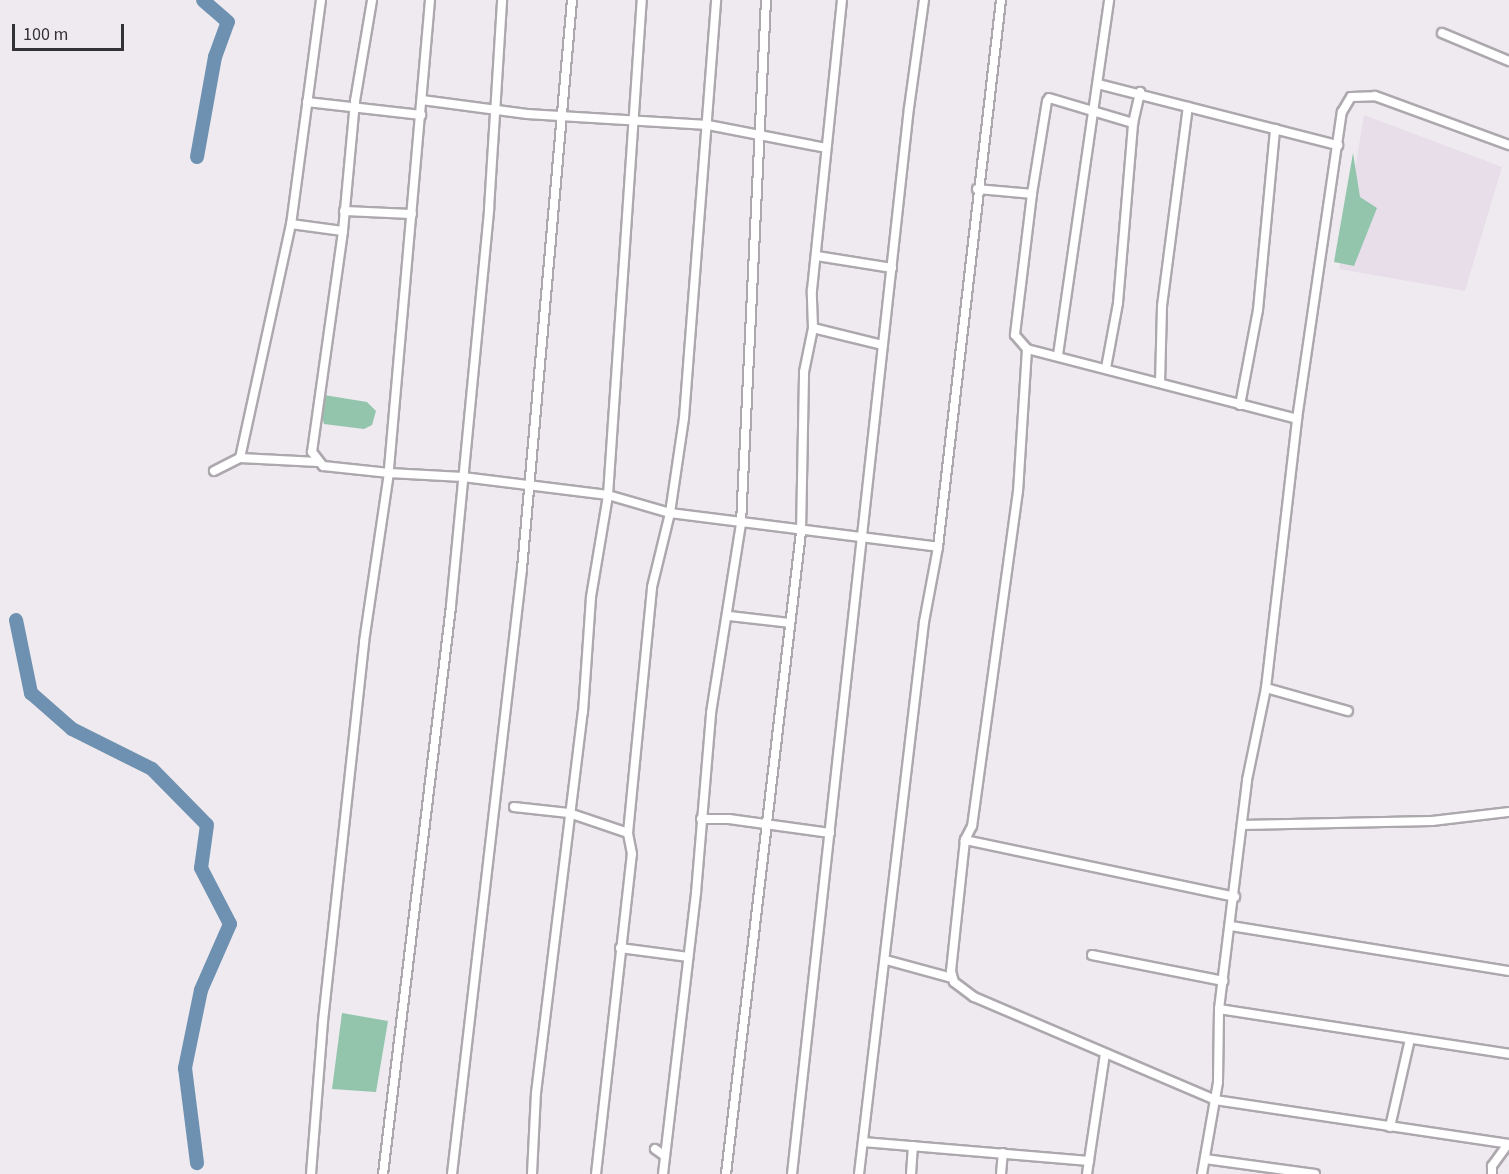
<!DOCTYPE html>
<html>
<head>
<meta charset="utf-8">
<style>
  body { margin:0 }
  #map { position:relative; width:1509px; height:1174px; overflow:hidden; background:#eeeaef; font-family:"Source Sans 3",sans-serif }
  div>[style] { position:absolute }
  [style*='--x'] { left:calc(var(--x)*1px); top:calc(var(--y)*1px); width:calc(var(--w)*1px); rotate:calc(var(--a)*1deg) }
  .built>* { inset:0; background:#e7dee9 }
  .forest>* { inset:0; background:#93c5ad }
  .river>* { height:14px; margin:-7px; padding:0 7px; transform-origin:7px; border-radius:7px; background:#6e91b1 }
  .roads { filter:drop-shadow(2px 0 #aca8ad) drop-shadow(-2px 0 #aca8ad) drop-shadow(0 2px #aca8ad) drop-shadow(0 -2px #aca8ad) }
  .minor>* { height:8px; margin:-4px; padding:0 4px; transform-origin:4px; border-radius:4px; background:#fff }
  span { translate:-50% -50%; white-space:nowrap; text-align:center; line-height:1.15; -webkit-text-stroke:5px #eeeaef; paint-order:stroke }
  .scale { position:absolute; left:12px; top:24px; width:112px; height:27px; box-sizing:border-box; border:3px solid #333234; border-top:0; padding-left:8px; font-size:18px; line-height:21px; white-space:nowrap; color:#333234; -webkit-text-stroke:4px #eeeaef; paint-order:stroke }
</style>
</head>
<body>
<div id="map">
  <div class="built">
    <div style="clip-path:polygon(1364px 115px,1502px 167px,1465px 291px,1339px 269px)"></div>
  </div>
  <div class="forest">
    <div style="clip-path:polygon(1353px 153px,1360px 197px,1377px 208px,1354px 266px,1334px 262px)"></div>
    <div style="clip-path:polygon(324px 395px,367px 402px,376px 411px,372px 425px,364px 429px,324px 424px,320px 408px)"></div>
    <div style="clip-path:polygon(342px 1013px,388px 1021px,376px 1092px,332px 1089px)"></div>
  </div>
  <div class="river">
    <div style="--x:197;--y:157;--w:102;--a:-79.8"></div>
    <div style="--x:215;--y:57;--w:37;--a:-70"></div>
    <div style="--x:228;--y:22;--w:33;--a:-139"></div>
    <div style="--x:16;--y:620;--w:75;--a:78.4"></div>
    <div style="--x:31;--y:693;--w:55;--a:41.3"></div>
    <div style="--x:72;--y:729;--w:89;--a:26.6"></div>
    <div style="--x:152;--y:769;--w:78;--a:45.5"></div>
    <div style="--x:207;--y:825;--w:43;--a:97.9"></div>
    <div style="--x:201;--y:868;--w:63;--a:62.6"></div>
    <div style="--x:230;--y:924;--w:72;--a:113.7"></div>
    <div style="--x:201;--y:990;--w:80;--a:101.6"></div>
    <div style="--x:185;--y:1068;--w:96;--a:82.8"></div>
  </div>
  <div class="roads">
    <div class="minor">
      <div style="--x:321;--y:0;--w:226;--a:97.6"></div>
      <div style="--x:291;--y:224;--w:52;--a:7.7"></div>
      <div style="--x:430;--y:0;--w:475;--a:95"></div>
      <div style="--x:389;--y:473;--w:74;--a:3.1"></div>
      <div style="--x:463;--y:477;--w:146;--a:7.1"></div>
      <div style="--x:608;--y:495;--w:65;--a:16.2"></div>
      <div style="--x:670;--y:513;--w:270;--a:7.2"></div>
      <div style="--x:1442;--y:33;--w:73;--a:22.7"></div>
      <div style="--x:1098;--y:84;--w:248;--a:14.3"></div>
      <div style="--x:1049;--y:98;--w:88;--a:16.6"></div>
      <div style="--x:422;--y:100;--w:106;--a:7.6"></div>
      <div style="--x:527;--y:114;--w:181;--a:3.5"></div>
      <div style="--x:708;--y:125;--w:120;--a:11"></div>
      <div style="--x:1047;--y:101;--w:94;--a:99.2"></div>
      <div style="--x:1032;--y:194;--w:142;--a:96.9"></div>
      <div style="--x:1015;--y:335;--w:18;--a:49"></div>
      <div style="--x:1027;--y:349;--w:142;--a:93.6"></div>
      <div style="--x:1018;--y:491;--w:338;--a:97.8"></div>
      <div style="--x:972;--y:826;--w:16;--a:117"></div>
      <div style="--x:965;--y:840;--w:132;--a:96.1"></div>
      <div style="--x:951;--y:971;--w:11;--a:75"></div>
      <div style="--x:954;--y:982;--w:25;--a:37"></div>
      <div style="--x:974;--y:997;--w:262;--a:23.1"></div>
      <div style="--x:1215;--y:1100;--w:297;--a:8.5"></div>
      <div style="--x:307;--y:102;--w:115;--a:6.5"></div>
      <div style="--x:977;--y:189;--w:55;--a:5.2"></div>
      <div style="--x:344;--y:211;--w:68;--a:2.5"></div>
      <div style="--x:817;--y:256;--w:76;--a:9.1"></div>
      <div style="--x:813;--y:328;--w:72;--a:13.7"></div>
      <div style="--x:1027;--y:349;--w:279;--a:14.5"></div>
      <div style="--x:1058;--y:355;--w:359;--a:-81.8"></div>
      <div style="--x:1106;--y:368;--w:66;--a:-79.5"></div>
      <div style="--x:1118;--y:303;--w:181;--a:-85.2"></div>
      <div style="--x:1133;--y:123;--w:32;--a:-77"></div>
      <div style="--x:1160;--y:383;--w:77;--a:-88.5"></div>
      <div style="--x:1162;--y:306;--w:201;--a:-82.6"></div>
      <div style="--x:1240;--y:405;--w:97;--a:-79.3"></div>
      <div style="--x:1258;--y:310;--w:182;--a:-84.6"></div>
      <div style="--x:240;--y:458;--w:239;--a:-77.7"></div>
      <div style="--x:214;--y:471;--w:29;--a:-27"></div>
      <div style="--x:240;--y:458;--w:78;--a:2.9"></div>
      <div style="--x:729;--y:616;--w:61;--a:6.5"></div>
      <div style="--x:1266;--y:688;--w:85;--a:15.7"></div>
      <div style="--x:514;--y:807;--w:55;--a:6.2"></div>
      <div style="--x:569;--y:813;--w:62;--a:18.7"></div>
      <div style="--x:701;--y:819;--w:28;--a:0"></div>
      <div style="--x:729;--y:819;--w:102;--a:7.9"></div>
      <div style="--x:1242;--y:825;--w:190;--a:-1.2"></div>
      <div style="--x:1432;--y:821;--w:78;--a:-6.7"></div>
      <div style="--x:965;--y:840;--w:276;--a:11.9"></div>
      <div style="--x:1231;--y:926;--w:282;--a:9.2"></div>
      <div style="--x:620;--y:948;--w:69;--a:7.5"></div>
      <div style="--x:1092;--y:955;--w:134;--a:11.2"></div>
      <div style="--x:886;--y:960;--w:68;--a:15.3"></div>
      <div style="--x:1219;--y:1009;--w:293;--a:8.8"></div>
      <div style="--x:1390;--y:1127;--w:90;--a:-77.2"></div>
      <div style="--x:863;--y:1142;--w:227;--a:4.8"></div>
      <div style="--x:655;--y:1149;--w:12;--a:35"></div>
      <div style="--x:1205;--y:1159;--w:111;--a:7.8"></div>
      <div style="--x:311;--y:1174;--w:153;--a:-85.5"></div>
      <div style="--x:323;--y:1021;--w:381;--a:-83.8"></div>
      <div style="--x:364;--y:642;--w:171;--a:-81.6"></div>
      <div style="--x:389;--y:473;--w:66;--a:-173.9"></div>
      <div style="--x:323;--y:466;--w:18;--a:-128"></div>
      <div style="--x:312;--y:452;--w:223;--a:-82"></div>
      <div style="--x:343;--y:231;--w:131;--a:-84.7"></div>
      <div style="--x:355;--y:101;--w:102;--a:-80.4"></div>
      <div style="--x:383;--y:1174;--w:572;--a:-83.17"></div>
      <div style="--x:451;--y:606;--w:399;--a:-84.5"></div>
      <div style="--x:489;--y:209;--w:209;--a:-86.4"></div>
      <div style="--x:452;--y:1174;--w:609;--a:-83.4"></div>
      <div style="--x:522;--y:569;--w:571;--a:-84.98"></div>
      <div style="--x:532;--y:1174;--w:81;--a:-87.2"></div>
      <div style="--x:536;--y:1093;--w:384;--a:-83"></div>
      <div style="--x:583;--y:712;--w:115;--a:-86"></div>
      <div style="--x:591;--y:597;--w:103;--a:-80.5"></div>
      <div style="--x:608;--y:495;--w:496;--a:-86.1"></div>
      <div style="--x:596;--y:1174;--w:322;--a:-83.6"></div>
      <div style="--x:632;--y:854;--w:21;--a:-101"></div>
      <div style="--x:628;--y:833;--w:247;--a:-84.4"></div>
      <div style="--x:652;--y:587;--w:76;--a:-76.3"></div>
      <div style="--x:670;--y:513;--w:96;--a:-81.6"></div>
      <div style="--x:684;--y:418;--w:419;--a:-85.6"></div>
      <div style="--x:663;--y:1174;--w:283;--a:-83.3"></div>
      <div style="--x:696;--y:893;--w:181;--a:-85.2"></div>
      <div style="--x:711;--y:713;--w:191;--a:-81"></div>
      <div style="--x:741;--y:524;--w:525;--a:-87.27"></div>
      <div style="--x:726;--y:1174;--w:646;--a:-83.34"></div>
      <div style="--x:801;--y:532;--w:160;--a:-88.9"></div>
      <div style="--x:804;--y:372;--w:45;--a:-78.4"></div>
      <div style="--x:813;--y:328;--w:38;--a:-92"></div>
      <div style="--x:812;--y:290;--w:292;--a:-84.1"></div>
      <div style="--x:792;--y:1174;--w:1072;--a:-83.74"></div>
      <div style="--x:909;--y:108;--w:109;--a:-82.1"></div>
      <div style="--x:859;--y:1174;--w:556;--a:-83.28"></div>
      <div style="--x:924;--y:622;--w:76;--a:-79.4"></div>
      <div style="--x:938;--y:547;--w:551;--a:-83.43"></div>
      <div style="--x:911;--y:1174;--w:28;--a:-86"></div>
      <div style="--x:1001;--y:1174;--w:21;--a:-85"></div>
      <div style="--x:1087;--y:1174;--w:121;--a:-81.5"></div>
      <div style="--x:1202;--y:1174;--w:93;--a:-80.1"></div>
      <div style="--x:1218;--y:1082;--w:73;--a:-89.2"></div>
      <div style="--x:1219;--y:1009;--w:231;--a:-83"></div>
      <div style="--x:1247;--y:780;--w:94;--a:-78.3"></div>
      <div style="--x:1266;--y:688;--w:271;--a:-83.4"></div>
      <div style="--x:1297;--y:419;--w:310;--a:-81.7"></div>
      <div style="--x:1342;--y:112;--w:17;--a:-59"></div>
      <div style="--x:1351;--y:97;--w:24;--a:-2"></div>
      <div style="--x:1375;--y:96;--w:143;--a:20.1"></div>
      <div style="--x:1492;--y:1174;--w:8;--a:-90"></div>
      <div style="--x:1492;--y:1166;--w:27;--a:-54"></div>
    </div>
  </div>
  <div class="scale">100 m</div>
</div>
</body>
</html>
